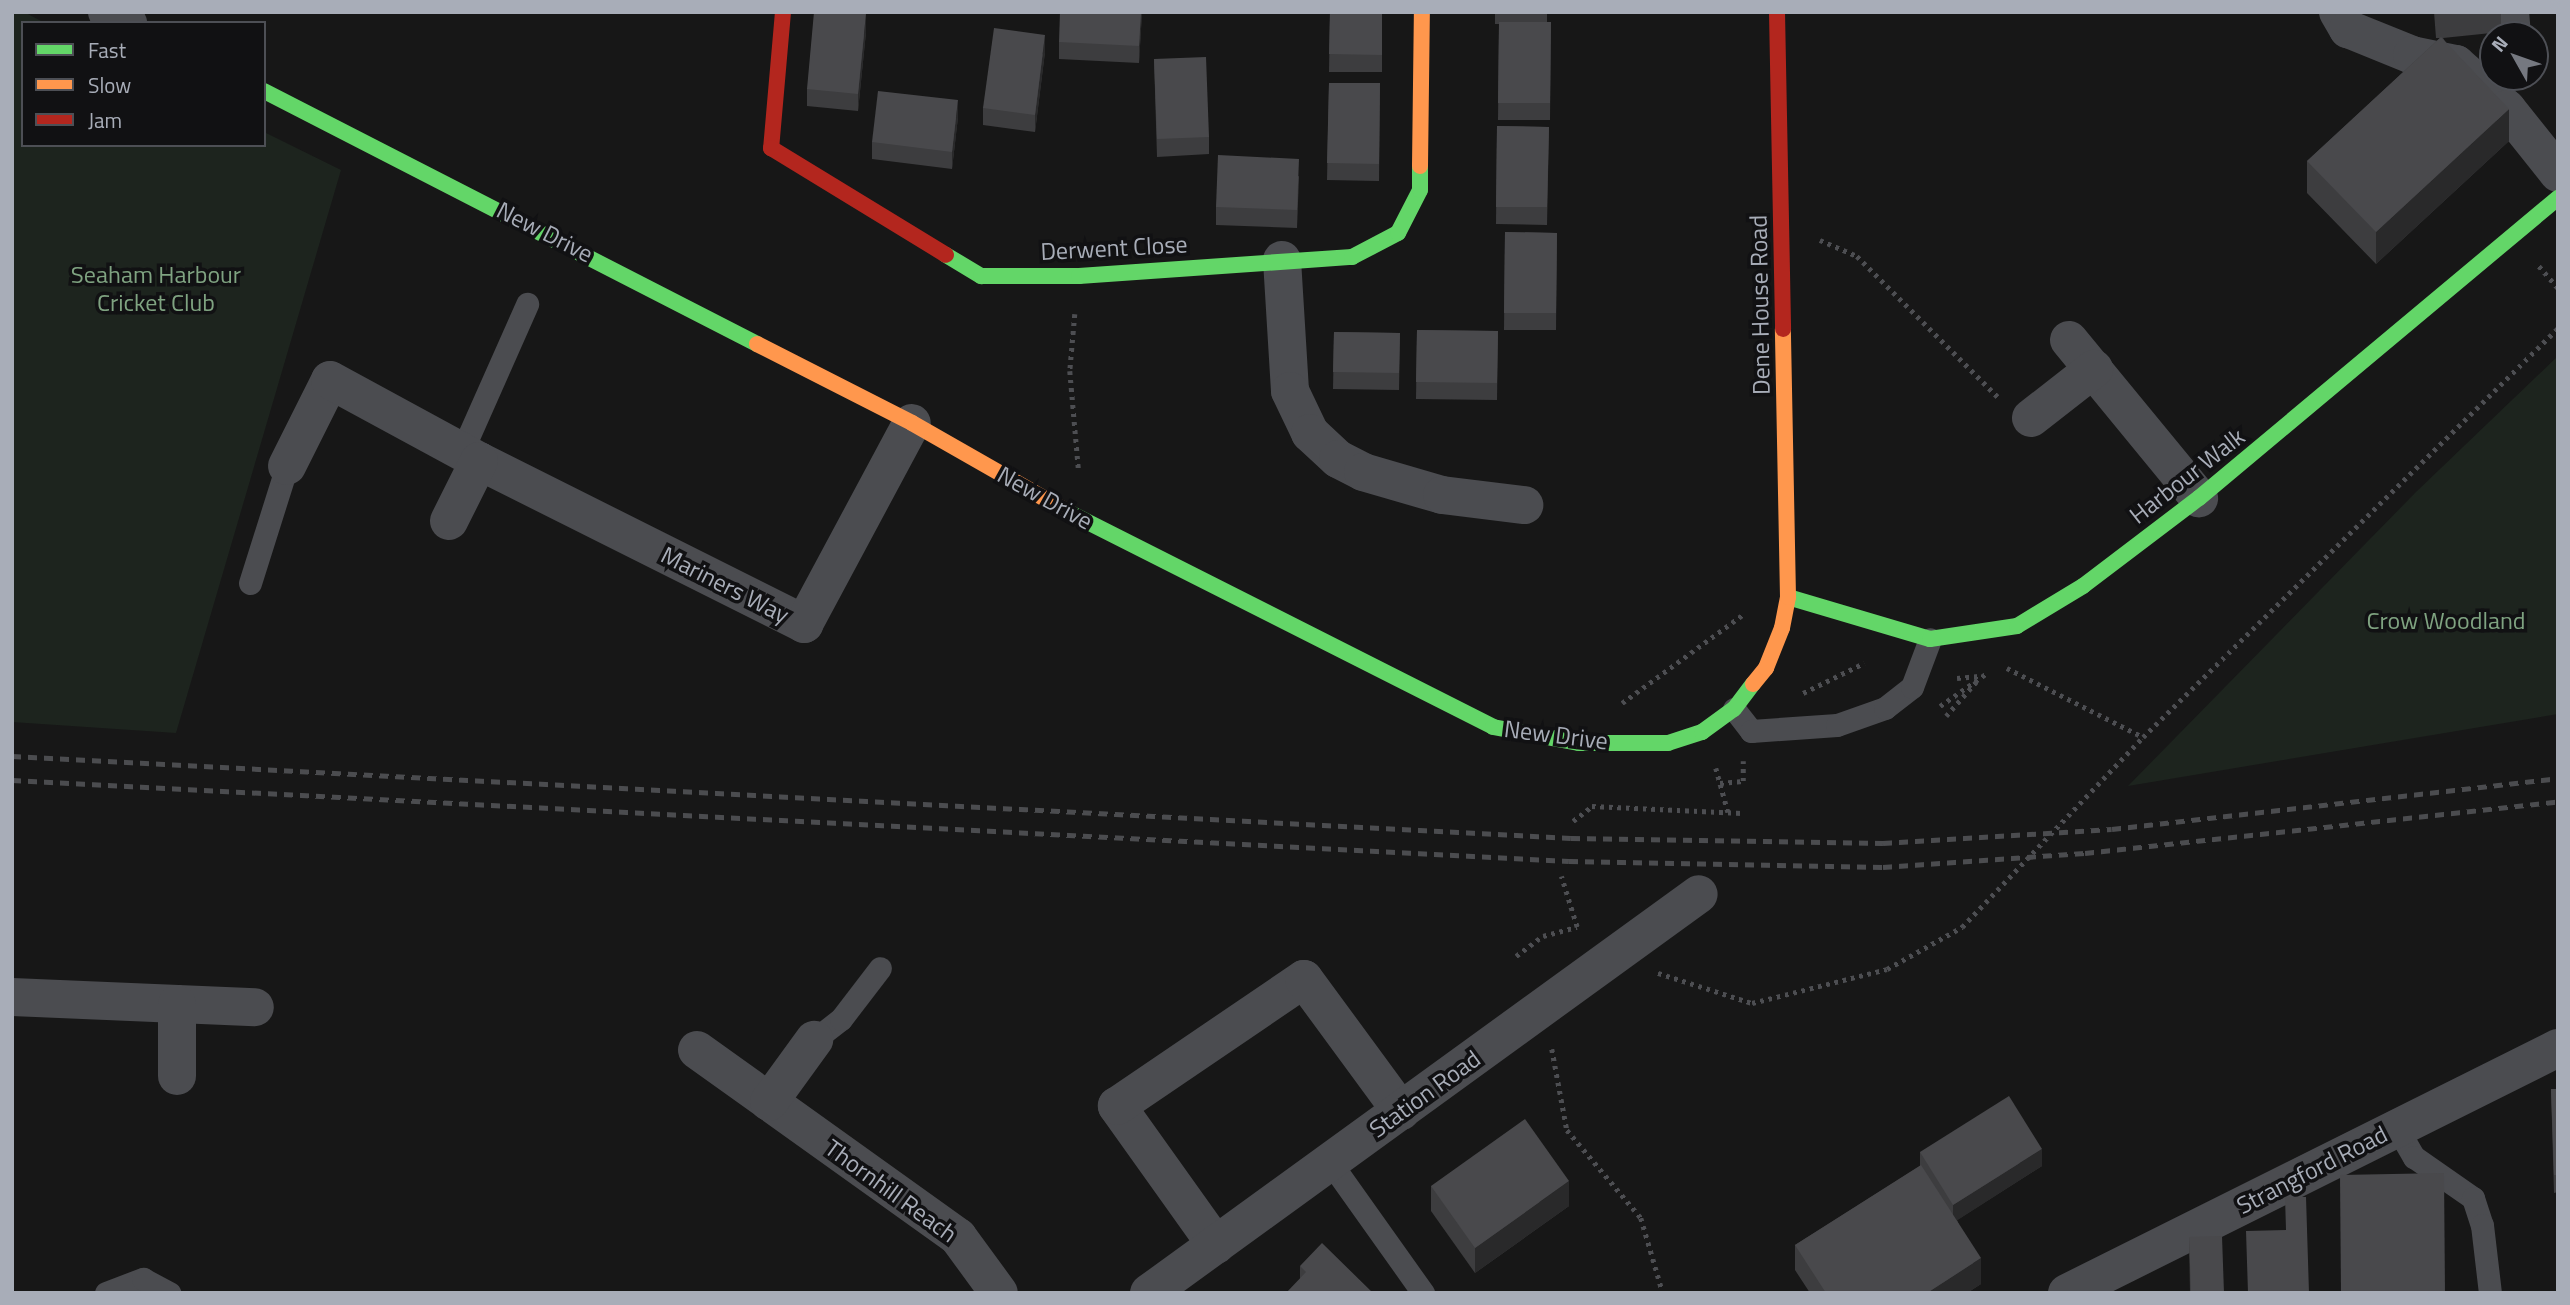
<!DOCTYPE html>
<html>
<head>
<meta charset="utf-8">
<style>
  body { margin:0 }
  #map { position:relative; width:2570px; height:1305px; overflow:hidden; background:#171717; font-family:"Titillium Web",sans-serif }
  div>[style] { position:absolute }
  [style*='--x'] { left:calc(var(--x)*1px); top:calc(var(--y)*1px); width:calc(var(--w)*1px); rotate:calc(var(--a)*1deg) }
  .green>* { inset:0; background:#1d241e }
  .path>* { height:4.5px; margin-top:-2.25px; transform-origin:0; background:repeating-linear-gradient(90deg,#4d4e52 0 3.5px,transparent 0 8.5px) }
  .lane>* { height:23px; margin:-11.5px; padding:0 11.5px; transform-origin:11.5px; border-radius:11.5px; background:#4b4c50 }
  .street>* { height:38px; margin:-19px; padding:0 19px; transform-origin:19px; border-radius:19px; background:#4b4c50 }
  .fast>* { height:16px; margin:-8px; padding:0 8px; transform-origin:8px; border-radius:8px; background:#63d668 }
  .slow>* { height:16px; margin:-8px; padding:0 8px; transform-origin:8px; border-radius:8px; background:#ff974d }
  .jam>* { height:16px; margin:-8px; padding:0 8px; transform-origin:8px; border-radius:8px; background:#b3261e }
  .rail>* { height:5px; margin-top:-2.5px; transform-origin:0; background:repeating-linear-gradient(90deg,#4b4c4f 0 9px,transparent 0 16px) }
  .wall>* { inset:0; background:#3d3d3f }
  .shaded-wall>* { inset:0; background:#29292a }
  .building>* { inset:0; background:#49494c }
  span { translate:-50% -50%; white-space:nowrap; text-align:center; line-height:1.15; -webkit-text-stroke:7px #111113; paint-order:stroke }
  .street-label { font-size:24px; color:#a8adb8 }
  .park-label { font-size:24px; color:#7fa381 }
  .frame { position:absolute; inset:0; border:14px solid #a8adb8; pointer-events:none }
  .legend { position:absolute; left:21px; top:21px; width:245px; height:126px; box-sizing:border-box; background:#111113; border:2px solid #4d4f55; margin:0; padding:9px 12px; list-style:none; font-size:21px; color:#a8adb8 }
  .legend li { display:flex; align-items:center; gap:14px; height:35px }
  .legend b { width:35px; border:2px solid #4d4f55 }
  .north { position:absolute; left:2479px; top:21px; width:70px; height:70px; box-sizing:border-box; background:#111113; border:2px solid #4d4f55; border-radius:50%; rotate:310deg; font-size:19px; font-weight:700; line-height:28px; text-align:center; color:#a8adb8 }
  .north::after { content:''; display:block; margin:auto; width:24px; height:32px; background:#757880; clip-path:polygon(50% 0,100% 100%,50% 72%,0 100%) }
</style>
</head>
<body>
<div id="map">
  <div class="green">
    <div style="clip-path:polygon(12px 12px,24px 12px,45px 23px,23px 23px,23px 145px,264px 145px,264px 132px,341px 170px,176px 733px,12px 722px)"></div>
    <div style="clip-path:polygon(2558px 356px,2558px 714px,2128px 786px,2416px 492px)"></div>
  </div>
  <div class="path">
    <div style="--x:1820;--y:240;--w:40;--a:23.4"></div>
    <div style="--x:1857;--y:256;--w:199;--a:45"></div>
    <div style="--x:2539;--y:266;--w:29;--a:49"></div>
    <div style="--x:1075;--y:314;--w:57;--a:95"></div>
    <div style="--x:1070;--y:371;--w:102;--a:85"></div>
    <div style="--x:2007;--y:668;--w:153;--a:26.9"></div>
    <div style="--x:1957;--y:678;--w:22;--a:-5"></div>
    <div style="--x:1803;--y:693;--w:68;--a:-26.2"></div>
    <div style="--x:1622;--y:703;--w:152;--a:-36.2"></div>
    <div style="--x:1940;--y:706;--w:57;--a:-35.1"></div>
    <div style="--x:1946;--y:716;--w:47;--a:-48.5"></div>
    <div style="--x:1716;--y:768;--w:46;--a:74.7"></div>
    <div style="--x:1720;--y:783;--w:23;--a:-5"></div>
    <div style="--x:1743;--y:781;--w:20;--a:-90"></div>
    <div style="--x:1573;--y:821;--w:24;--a:-38"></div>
    <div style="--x:1592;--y:806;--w:150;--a:2.7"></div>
    <div style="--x:1516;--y:956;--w:34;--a:-37"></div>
    <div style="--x:1543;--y:936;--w:35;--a:-15"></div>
    <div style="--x:1577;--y:927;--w:53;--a:-107.4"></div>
    <div style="--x:1658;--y:973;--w:99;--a:17.7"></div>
    <div style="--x:1752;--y:1003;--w:139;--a:-14.1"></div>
    <div style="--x:1887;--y:969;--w:86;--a:-29.2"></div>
    <div style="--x:1962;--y:927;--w:262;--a:-46.4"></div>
    <div style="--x:2143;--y:737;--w:583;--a:-44.58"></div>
    <div style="--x:1552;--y:1049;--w:82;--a:79.5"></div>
    <div style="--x:1567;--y:1130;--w:115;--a:49.9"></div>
    <div style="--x:1641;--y:1218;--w:78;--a:73.7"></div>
  </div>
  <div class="lane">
    <div style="--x:462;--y:451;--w:161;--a:-66.1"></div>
    <div style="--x:250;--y:583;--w:123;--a:-72.5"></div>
    <div style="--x:1734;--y:709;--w:28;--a:52"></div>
    <div style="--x:1751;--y:731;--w:86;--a:-4"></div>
    <div style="--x:1837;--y:725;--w:51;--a:-19.5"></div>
    <div style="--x:1885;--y:708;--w:34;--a:-38"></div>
    <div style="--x:1912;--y:687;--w:51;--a:-69.4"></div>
    <div style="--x:814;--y:1040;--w:34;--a:-38"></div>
    <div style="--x:841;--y:1019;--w:64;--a:-52.6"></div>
    <div style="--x:2397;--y:1128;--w:34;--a:60"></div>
    <div style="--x:2414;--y:1157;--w:72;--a:34.8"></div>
    <div style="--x:2473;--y:1198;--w:28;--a:72"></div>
    <div style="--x:2482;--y:1225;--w:68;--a:83.3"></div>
    <div style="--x:1330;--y:1162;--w:161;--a:54.6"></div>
    <div style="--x:106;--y:1293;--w:40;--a:-21"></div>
    <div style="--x:143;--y:1279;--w:30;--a:28"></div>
  </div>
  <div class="street">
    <div style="--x:107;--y:12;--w:24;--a:28"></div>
    <div style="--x:2338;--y:12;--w:20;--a:60"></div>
    <div style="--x:2348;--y:29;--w:69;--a:22.1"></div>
    <div style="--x:2412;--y:55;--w:45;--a:11.6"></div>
    <div style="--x:2456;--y:64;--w:68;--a:41.4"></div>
    <div style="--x:2507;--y:109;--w:82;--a:51.4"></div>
    <div style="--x:2510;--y:12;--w:23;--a:85"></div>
    <div style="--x:1282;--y:260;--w:131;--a:86.5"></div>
    <div style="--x:1290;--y:391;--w:47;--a:64.5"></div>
    <div style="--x:1310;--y:433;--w:38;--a:43"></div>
    <div style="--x:1338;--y:459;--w:28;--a:27"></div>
    <div style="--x:1363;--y:472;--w:82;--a:16.2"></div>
    <div style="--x:1442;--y:495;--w:83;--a:7"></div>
    <div style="--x:2069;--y:340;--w:205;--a:50.6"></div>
    <div style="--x:2031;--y:418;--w:80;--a:-37.9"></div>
    <div style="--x:287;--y:466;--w:96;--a:-63.4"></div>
    <div style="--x:330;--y:380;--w:170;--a:28.5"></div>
    <div style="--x:479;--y:461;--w:364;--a:26.6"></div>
    <div style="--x:804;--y:624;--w:228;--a:-61.8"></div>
    <div style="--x:449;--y:521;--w:67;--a:-63.4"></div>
    <div style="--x:12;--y:997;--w:243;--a:2.4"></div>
    <div style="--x:697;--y:1050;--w:321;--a:35.6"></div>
    <div style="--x:958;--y:1237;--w:69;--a:53.8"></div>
    <div style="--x:177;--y:1076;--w:72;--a:-90"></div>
    <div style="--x:769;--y:1102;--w:77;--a:-54"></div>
    <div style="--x:1216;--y:1245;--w:171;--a:-125.5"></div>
    <div style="--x:1117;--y:1106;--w:226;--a:-34.2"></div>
    <div style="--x:1304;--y:979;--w:164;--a:53.7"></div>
    <div style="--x:1149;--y:1293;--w:679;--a:-35.96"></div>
    <div style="--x:2067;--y:1293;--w:549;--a:-26.52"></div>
  </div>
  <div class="fast">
    <div style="--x:264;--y:91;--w:554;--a:27.17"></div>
    <div style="--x:946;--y:255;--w:41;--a:31"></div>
    <div style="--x:981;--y:276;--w:98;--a:0"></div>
    <div style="--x:1079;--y:276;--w:274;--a:-4"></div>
    <div style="--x:1352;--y:257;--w:52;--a:-27.6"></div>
    <div style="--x:1398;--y:233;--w:48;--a:-62.9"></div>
    <div style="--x:1420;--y:190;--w:24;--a:-90"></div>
    <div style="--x:1068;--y:512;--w:476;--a:26.8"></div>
    <div style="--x:1493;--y:727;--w:87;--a:10.5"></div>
    <div style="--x:1579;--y:743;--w:89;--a:0"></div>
    <div style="--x:1668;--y:743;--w:36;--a:-18"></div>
    <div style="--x:1702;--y:732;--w:39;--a:-36"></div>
    <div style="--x:1734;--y:709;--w:31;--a:-53"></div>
    <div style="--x:1788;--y:597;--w:148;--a:16.5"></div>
    <div style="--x:1930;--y:639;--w:88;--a:-8.5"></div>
    <div style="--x:2017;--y:626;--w:77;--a:-31.2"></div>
    <div style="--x:2083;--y:586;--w:146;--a:-37.2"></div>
    <div style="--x:2199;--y:498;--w:468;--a:-39.9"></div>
  </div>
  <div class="slow">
    <div style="--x:1420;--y:166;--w:154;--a:-89.3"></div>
    <div style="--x:757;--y:344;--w:174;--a:27"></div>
    <div style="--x:912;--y:423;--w:180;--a:29.7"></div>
    <div style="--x:1753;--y:684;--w:21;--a:-51"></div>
    <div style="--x:1766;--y:668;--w:43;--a:-68.2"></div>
    <div style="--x:1782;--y:628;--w:32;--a:-79"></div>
    <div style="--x:1788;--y:597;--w:268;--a:-91.1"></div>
  </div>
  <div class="jam">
    <div style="--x:783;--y:12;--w:137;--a:95"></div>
    <div style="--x:771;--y:148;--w:205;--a:31.4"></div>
    <div style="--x:1777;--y:12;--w:317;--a:88.9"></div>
  </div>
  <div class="rail">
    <div style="--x:12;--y:756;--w:1561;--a:3.01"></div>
    <div style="--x:1571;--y:838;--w:312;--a:0.9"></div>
    <div style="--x:1883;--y:843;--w:229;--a:-3.5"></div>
    <div style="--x:2112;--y:829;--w:449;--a:-6.5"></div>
    <div style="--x:12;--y:780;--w:1559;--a:2.98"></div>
    <div style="--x:1569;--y:861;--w:314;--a:1.1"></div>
    <div style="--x:1883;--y:867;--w:202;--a:-4"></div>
    <div style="--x:2085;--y:853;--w:476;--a:-6.2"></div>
  </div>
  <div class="wall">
    <div style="clip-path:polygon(1142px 12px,1139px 63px,1059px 59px,1059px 42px)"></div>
    <div style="clip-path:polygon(1330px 12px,1382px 12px,1382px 72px,1329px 72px)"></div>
    <div style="clip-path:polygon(1495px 12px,1547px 12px,1547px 22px,1551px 22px,1550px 120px,1498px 120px,1499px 24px,1495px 24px)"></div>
    <div style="clip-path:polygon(2434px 12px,2501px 12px,2501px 32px,2443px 38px,2509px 141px,2376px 264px,2307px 193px,2307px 161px,2440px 38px,2436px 38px)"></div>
    <div style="clip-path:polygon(866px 32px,858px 111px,807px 106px,807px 89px)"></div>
    <div style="clip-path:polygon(1045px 52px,1035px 132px,983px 125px,983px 108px)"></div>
    <div style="clip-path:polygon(1154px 59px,1209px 137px,1209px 154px,1157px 157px)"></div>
    <div style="clip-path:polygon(1329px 83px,1380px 83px,1379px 181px,1327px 180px)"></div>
    <div style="clip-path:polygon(958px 117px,952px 169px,872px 159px,872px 142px)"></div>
    <div style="clip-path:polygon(1497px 126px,1549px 127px,1547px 225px,1496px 224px)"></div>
    <div style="clip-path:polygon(1299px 176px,1297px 228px,1216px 225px,1216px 207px)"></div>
    <div style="clip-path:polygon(1505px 232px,1557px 233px,1556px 330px,1504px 330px)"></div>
    <div style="clip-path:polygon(1417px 330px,1498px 331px,1497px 400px,1416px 399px)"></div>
    <div style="clip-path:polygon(1334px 332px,1400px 333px,1399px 390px,1333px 389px)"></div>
    <div style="clip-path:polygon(2551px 1089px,2558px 1089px,2558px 1192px,2554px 1193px)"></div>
    <div style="clip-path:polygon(1920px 1152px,2042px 1166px,1957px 1220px,1981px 1284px,1967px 1293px,1810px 1293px,1795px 1270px,1795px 1245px,1920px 1166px)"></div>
    <div style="clip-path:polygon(1431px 1186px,1569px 1206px,1475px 1273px,1431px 1211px)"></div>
    <div style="clip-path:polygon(2189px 1237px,2224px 1293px,2190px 1293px)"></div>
    <div style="clip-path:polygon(1300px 1266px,1373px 1293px,1300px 1279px)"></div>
  </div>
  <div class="shaded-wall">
    <div style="clip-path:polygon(1141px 12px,1142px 12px,1139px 63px,1139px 46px)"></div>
    <div style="clip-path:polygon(866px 14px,866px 32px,858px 111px,858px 94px)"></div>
    <div style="clip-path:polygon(1045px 35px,1045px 52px,1035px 132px,1035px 115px)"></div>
    <div style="clip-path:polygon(958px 100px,958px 117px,952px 169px,952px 152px)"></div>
    <div style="clip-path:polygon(2509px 109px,2509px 141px,2376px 264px,2376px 232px)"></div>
    <div style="clip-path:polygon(2042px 1149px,2042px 1166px,1953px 1223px,1953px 1205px)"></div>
    <div style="clip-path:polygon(1569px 1181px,1569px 1206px,1475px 1273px,1475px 1248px)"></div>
    <div style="clip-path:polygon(1981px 1258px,1981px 1284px,1967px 1293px,1927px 1293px)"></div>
  </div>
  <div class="building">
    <div style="clip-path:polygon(814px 12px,847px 12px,866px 14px,858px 94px,807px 89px)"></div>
    <div style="clip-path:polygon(1060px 12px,1141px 12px,1139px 46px,1059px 42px)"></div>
    <div style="clip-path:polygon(1330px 12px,1382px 12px,1382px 55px,1329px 54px)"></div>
    <div style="clip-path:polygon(1499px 22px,1551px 22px,1550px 103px,1498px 103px)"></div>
    <div style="clip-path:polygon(994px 28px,1045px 35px,1035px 115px,983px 108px)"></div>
    <div style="clip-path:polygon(2441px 37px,2509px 109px,2376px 232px,2307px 161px)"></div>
    <div style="clip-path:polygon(1206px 57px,1209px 137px,1157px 139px,1154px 59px)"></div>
    <div style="clip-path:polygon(1329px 83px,1380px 83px,1379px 164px,1327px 163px)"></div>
    <div style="clip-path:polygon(878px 91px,958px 100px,952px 152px,872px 142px)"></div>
    <div style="clip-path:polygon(1497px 126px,1549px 127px,1547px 207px,1496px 207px)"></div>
    <div style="clip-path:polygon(1218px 155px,1299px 159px,1297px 210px,1216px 207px)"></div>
    <div style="clip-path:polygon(1505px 232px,1557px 233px,1556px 313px,1504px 313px)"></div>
    <div style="clip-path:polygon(1417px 330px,1498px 331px,1497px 383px,1416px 382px)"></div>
    <div style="clip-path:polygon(1334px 332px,1400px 333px,1399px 373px,1333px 372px)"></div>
    <div style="clip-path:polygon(2551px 1089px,2558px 1089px,2558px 1175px,2554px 1175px)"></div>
    <div style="clip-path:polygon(2009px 1096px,2042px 1149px,1953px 1205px,1920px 1152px)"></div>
    <div style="clip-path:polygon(1525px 1119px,1569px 1181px,1475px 1248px,1431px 1186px)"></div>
    <div style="clip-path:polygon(1921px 1165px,1981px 1258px,1927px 1293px,1826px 1293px,1795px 1245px)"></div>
    <div style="clip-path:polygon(2444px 1173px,2445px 1293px,2341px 1293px,2340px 1175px)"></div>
    <div style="clip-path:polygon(2285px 1197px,2306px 1197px,2309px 1293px,2248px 1293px,2246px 1231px,2286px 1230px)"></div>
    <div style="clip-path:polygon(2222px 1236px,2224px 1293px,2191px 1293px,2189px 1237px)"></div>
    <div style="clip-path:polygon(1322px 1243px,1373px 1293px,1286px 1293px,1306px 1272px,1300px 1266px)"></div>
  </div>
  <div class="street-label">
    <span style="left:545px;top:232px;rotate:27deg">New Drive</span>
    <span style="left:1114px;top:248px;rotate:-3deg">Derwent Close</span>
    <span style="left:1760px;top:305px;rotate:-91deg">Dene House Road</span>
    <span style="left:2187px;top:476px;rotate:-38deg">Harbour Walk</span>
    <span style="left:1045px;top:498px;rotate:29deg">New Drive</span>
    <span style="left:725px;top:585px;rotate:27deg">Mariners Way</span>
    <span style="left:1556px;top:735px;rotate:7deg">New Drive</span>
    <span style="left:1425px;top:1094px;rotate:-36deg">Station Road</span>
    <span style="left:2312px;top:1170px;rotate:-27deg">Strangford Road</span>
    <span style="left:891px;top:1191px;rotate:36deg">Thornhill Reach</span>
  </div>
  <div class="park-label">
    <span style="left:156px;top:289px">Seaham Harbour<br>Cricket Club</span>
    <span style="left:2446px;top:621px">Crow Woodland</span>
  </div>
  <div class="frame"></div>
  <ul class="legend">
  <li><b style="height:9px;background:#63d668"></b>Fast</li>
  <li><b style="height:9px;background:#ff974d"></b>Slow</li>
  <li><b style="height:9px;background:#b3261e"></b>Jam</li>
  </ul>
  <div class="north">N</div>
</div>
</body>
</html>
